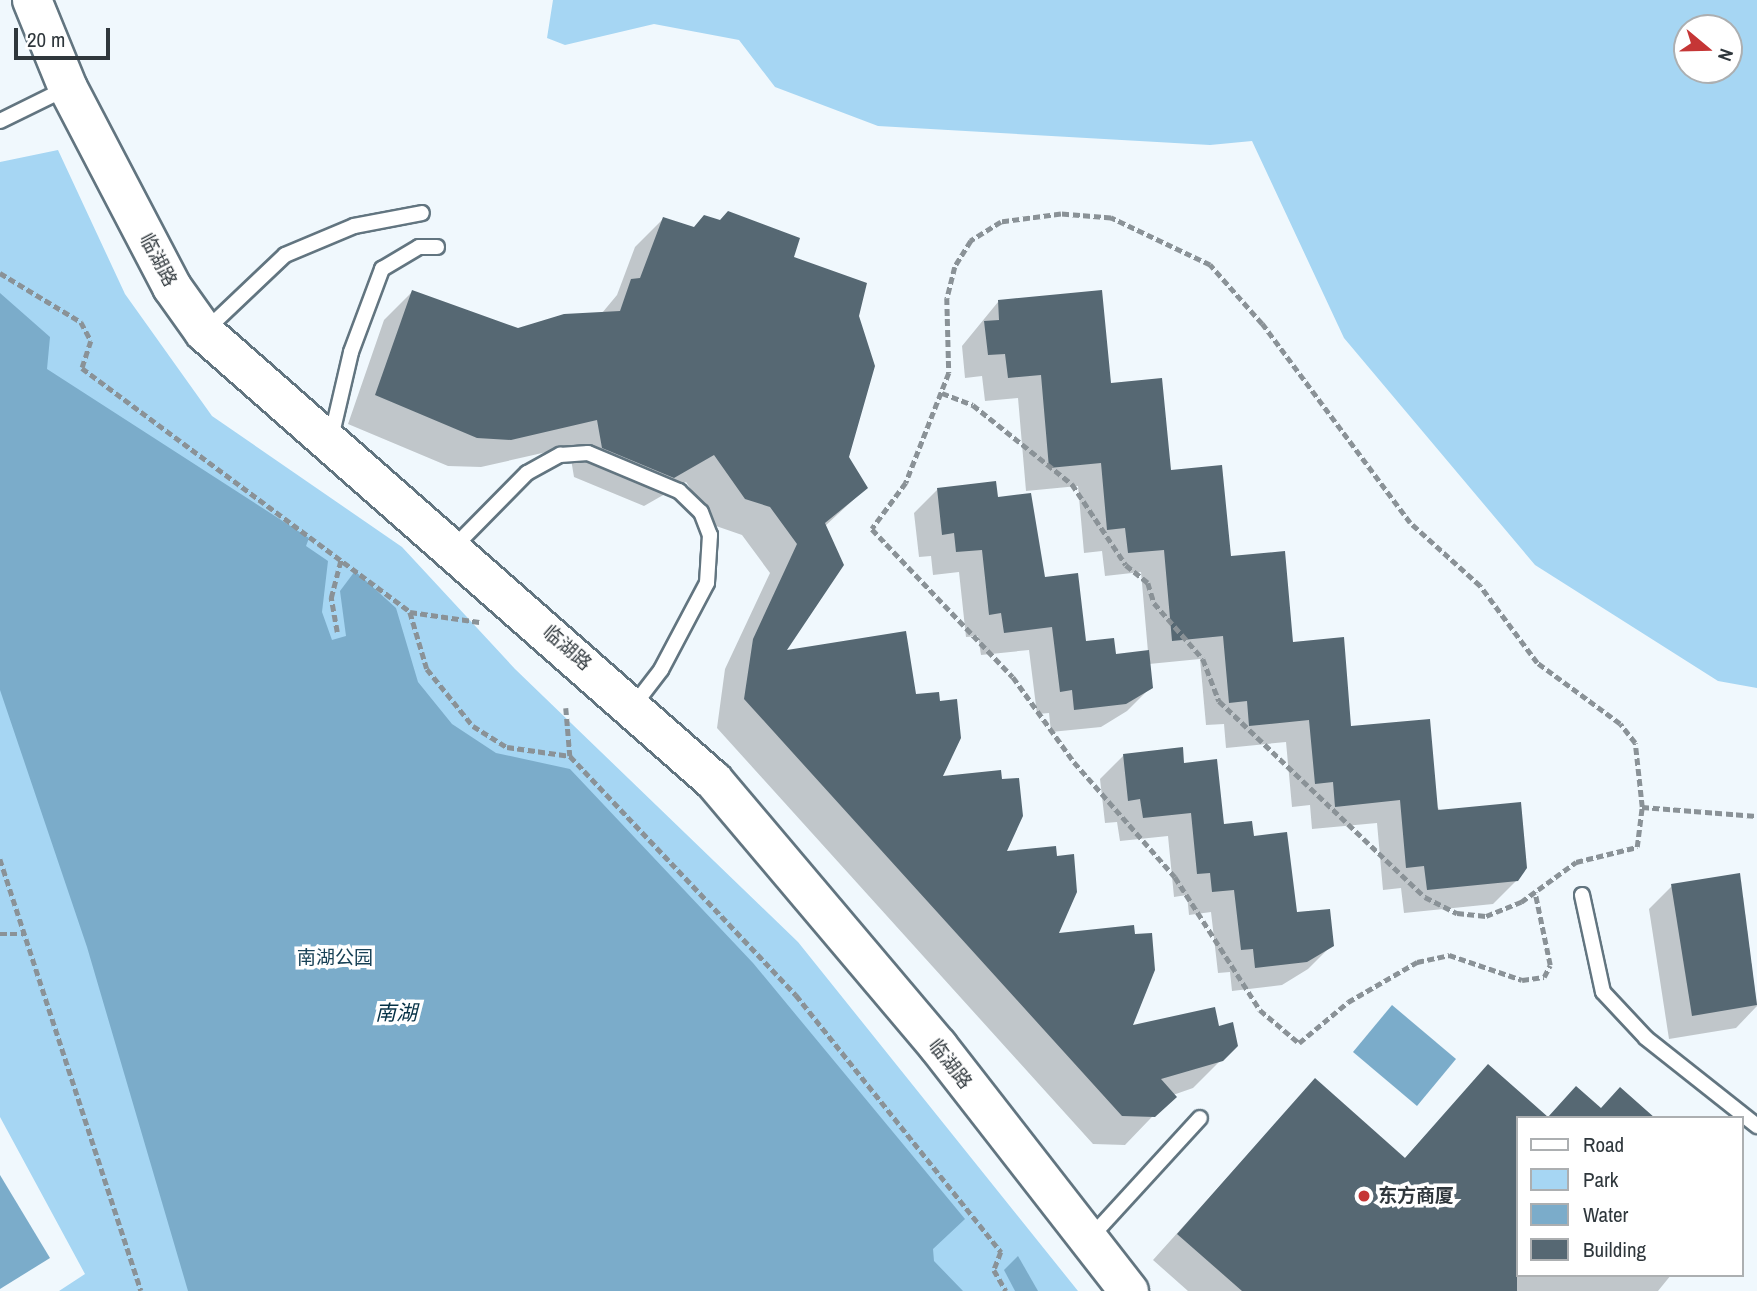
<!DOCTYPE html>
<html>
<head>
<meta charset="utf-8">
<style>
  body { margin:0 }
  #map { position:relative; width:1757px; height:1291px; overflow:hidden; background:#f0f8fd; font-family:"Archivo Narrow","Noto Sans SC",sans-serif }
  div>[style] { position:absolute }
  [style*='--x'] { left:calc(var(--x)*1px); top:calc(var(--y)*1px); width:calc(var(--w)*1px); rotate:calc(var(--a)*1deg) }
  .green>* { inset:0; background:#a6d6f3 }
  .water>* { inset:0; background:#7bacca }
  .shadow>* { inset:0; background:#0003 }
  .building>* { inset:0; background:#566873 }
  .path>* { height:4.5px; margin-top:-2.25px; transform-origin:0; background:repeating-linear-gradient(90deg,#8a9297 0 7px,transparent 0 10.5px) }
  .roads { filter:drop-shadow(2px 0 #627580) drop-shadow(-2px 0 #627580) drop-shadow(0 2px #627580) drop-shadow(0 -2px #627580) }
  .lane>* { height:14px; margin:-7px; padding:0 7px; transform-origin:7px; border-radius:7px; background:#fff }
  .secondary>* { height:38px; margin:-19px; padding:0 19px; transform-origin:19px; border-radius:19px; background:#fff }
  .dots>* { width:19px; height:19px; translate:-50% -50%; box-sizing:border-box; border:4px solid #fff; border-radius:50% }
  span { translate:-50% -50%; white-space:nowrap; text-align:center; line-height:1.15; -webkit-text-stroke:7px #fff; paint-order:stroke }
  .street-label { font-size:19px; color:#2f373c }
  .park-label { font-size:19px; color:#184156 }
  .poi-label { font-size:19px; color:#2f373c; font-weight:700 }
  .left { translate:0 -50%; text-align:left }
  .water-label { font-size:21px; color:#053146; font-style:italic }
  .legend { position:absolute; left:1516px; top:1116px; width:228px; height:161px; box-sizing:border-box; background:#fff; border:2px solid #acafb1; margin:0; padding:9px 12px; list-style:none; font-size:21px; color:#2f373c }
  .legend li { display:flex; align-items:center; gap:14px; height:35px }
  .legend b { width:35px; border:2px solid #acafb1 }
  .north { position:absolute; left:1673px; top:14px; width:70px; height:70px; box-sizing:border-box; background:#fff; border:2px solid #acafb1; border-radius:50%; rotate:109deg; font-size:19px; font-weight:700; line-height:28px; text-align:center; color:#2f373c }
  .north::after { content:''; display:block; margin:auto; width:24px; height:32px; background:#c53636; clip-path:polygon(50% 0,100% 100%,50% 72%,0 100%) }
  .scale { position:absolute; left:14px; top:28px; width:96px; height:32px; box-sizing:border-box; border:4px solid #2f373c; border-top:0; padding-left:9px; font-size:21px; line-height:24px; white-space:nowrap; color:#2f373c; -webkit-text-stroke:5px #fff; paint-order:stroke }
</style>
</head>
<body>
<div id="map">
  <div class="green">
    <div style="clip-path:polygon(evenodd,553px 0,1757px 0,1757px 688px,1718px 681px,1535px 565px,1344px 338px,1252px 141px,1210px 145px,878px 126px,775px 87px,739px 40px,654px 24px,565px 45px,547px 38px,553px 0,1687px 28px,1729px 28px,1729px 70px,1687px 70px,1687px 28px)"></div>
    <div style="clip-path:polygon(58px 150px,125px 294px,212px 416px,402px 547px,515px 669px,798px 942px,1078px 1291px,59px 1291px,85px 1274px,0 1117px,0 162px)"></div>
  </div>
  <div class="water">
    <div style="clip-path:polygon(0 293px,50px 337px,47px 369px,309px 538px,306px 546px,328px 561px,322px 612px,332px 640px,346px 636px,340px 591px,355px 571px,396px 608px,418px 682px,452px 724px,496px 753px,570px 769px,753px 963px,965px 1219px,933px 1249px,934px 1261px,963px 1291px,188px 1291px,87px 947px,0 690px)"></div>
    <div style="clip-path:polygon(1392px 1005px,1456px 1059px,1417px 1106px,1353px 1052px)"></div>
    <div style="clip-path:polygon(0 1175px,50px 1258px,0 1289px)"></div>
    <div style="clip-path:polygon(1018px 1256px,1038px 1291px,1015px 1291px,1004px 1270px)"></div>
  </div>
  <div class="shadow">
    <div style="clip-path:polygon(663px 219px,792px 258px,857px 316px,847px 457px,866px 488px,824px 527px,784px 652px,914px 696px,940px 778px,1004px 853px,1056px 935px,1130px 1028px,1218px 1028px,1236px 1045px,1193px 1088px,1173px 1095px,1125px 1145px,1093px 1144px,717px 728px,725px 669px,770px 573px,742px 535px,716px 526px,686px 482px,644px 506px,574px 477px,569px 447px,481px 467px,448px 466px,348px 424px,384px 320px,412px 292px,517px 330px,602px 313px,617px 295px,635px 247px)"></div>
    <div style="clip-path:polygon(998px 302px,1109px 385px,1350px 728px,1517px 880px,1493px 904px,1404px 913px,1401px 888px,1383px 890px,1377px 823px,1312px 829px,1310px 805px,1292px 807px,1286px 742px,1226px 748px,1224px 724px,1206px 725px,1200px 659px,1149px 664px,1151px 687px,1127px 711px,1101px 727px,1051px 732px,1049px 713px,1037px 714px,1029px 650px,981px 655px,978px 636px,966px 637px,959px 572px,933px 575px,931px 556px,919px 557px,914px 513px,938px 489px,997px 499px,1084px 643px,1114px 656px,1148px 652px,1141px 572px,1105px 576px,1102px 551px,1084px 553px,1078px 486px,1026px 491px,1018px 398px,985px 401px,982px 376px,965px 378px,962px 346px)"></div>
    <div style="clip-path:polygon(1124px 755px,1182px 765px,1223px 826px,1252px 838px,1296px 914px,1332px 945px,1308px 969px,1282px 985px,1232px 991px,1230px 972px,1218px 973px,1211px 912px,1189px 915px,1187px 895px,1174px 897px,1168px 836px,1120px 841px,1117px 822px,1105px 823px,1100px 779px)"></div>
    <div style="clip-path:polygon(1739px 875px,1757px 1006px,1736px 1028px,1669px 1039px,1649px 909px,1672px 886px)"></div>
    <div style="clip-path:polygon(1489px 1066px,1517px 1118px,1517px 1275px,1671px 1275px,1658px 1291px,1188px 1291px,1153px 1260px,1315px 1080px,1404px 1159px)"></div>
  </div>
  <div class="building">
    <div style="clip-path:polygon(728px 211px,800px 238px,794px 257px,867px 283px,859px 316px,875px 366px,849px 457px,868px 488px,825px 523px,844px 565px,787px 650px,906px 631px,916px 694px,939px 692px,940px 701px,957px 699px,961px 738px,943px 776px,1001px 770px,1002px 779px,1019px 778px,1023px 816px,1007px 851px,1056px 846px,1057px 856px,1074px 854px,1077px 892px,1059px 933px,1134px 925px,1135px 934px,1152px 933px,1155px 970px,1133px 1025px,1215px 1007px,1219px 1026px,1233px 1022px,1238px 1046px,1223px 1061px,1161px 1079px,1177px 1097px,1155px 1117px,1122px 1116px,744px 699px,753px 639px,797px 544px,770px 507px,745px 499px,714px 455px,674px 478px,602px 448px,597px 420px,511px 440px,477px 438px,375px 395px,412px 290px,518px 328px,564px 314px,620px 311px,631px 279px,640px 278px,663px 217px,694px 227px,704px 215px,720px 220px)"></div>
    <div style="clip-path:polygon(1102px 290px,1111px 383px,1162px 378px,1171px 470px,1222px 465px,1231px 556px,1285px 551px,1293px 642px,1344px 637px,1351px 726px,1430px 719px,1438px 810px,1521px 802px,1527px 868px,1518px 881px,1427px 890px,1424px 866px,1406px 868px,1400px 800px,1335px 807px,1333px 782px,1315px 784px,1309px 720px,1249px 726px,1247px 701px,1229px 703px,1223px 636px,1172px 641px,1164px 550px,1128px 553px,1125px 528px,1107px 530px,1101px 463px,1049px 468px,1041px 375px,1008px 378px,1005px 354px,988px 355px,984px 321px,999px 320px,998px 300px)"></div>
    <div style="clip-path:polygon(996px 481px,998px 497px,1031px 493px,1045px 577px,1078px 573px,1086px 641px,1114px 638px,1116px 654px,1149px 650px,1153px 688px,1126px 704px,1074px 710px,1072px 690px,1060px 692px,1052px 627px,1004px 633px,1001px 613px,989px 615px,982px 550px,956px 552px,954px 533px,942px 535px,937px 488px)"></div>
    <div style="clip-path:polygon(1183px 747px,1184px 763px,1217px 759px,1224px 824px,1252px 821px,1254px 836px,1287px 832px,1297px 912px,1330px 909px,1334px 946px,1307px 962px,1255px 968px,1253px 949px,1241px 950px,1234px 890px,1212px 892px,1210px 873px,1197px 874px,1191px 813px,1143px 818px,1140px 799px,1128px 801px,1123px 754px)"></div>
    <div style="clip-path:polygon(1740px 873px,1757px 1005px,1692px 1016px,1671px 884px)"></div>
    <div style="clip-path:polygon(1488px 1064px,1548px 1117px,1576px 1086px,1601px 1108px,1620px 1087px,1655px 1118px,1517px 1118px,1517px 1291px,1242px 1291px,1177px 1234px,1315px 1078px,1405px 1158px)"></div>
  </div>
  <div class="path">
    <div style="--x:0;--y:273;--w:95;--a:31.2"></div>
    <div style="--x:81;--y:322;--w:21;--a:62"></div>
    <div style="--x:91;--y:341;--w:28;--a:108"></div>
    <div style="--x:82;--y:368;--w:409;--a:36.6"></div>
    <div style="--x:410;--y:612;--w:59;--a:73.4"></div>
    <div style="--x:427;--y:669;--w:73;--a:51.1"></div>
    <div style="--x:473;--y:726;--w:40;--a:32"></div>
    <div style="--x:507;--y:747;--w:64;--a:8.1"></div>
    <div style="--x:570;--y:756;--w:329;--a:46.6"></div>
    <div style="--x:796;--y:995;--w:329;--a:51.4"></div>
    <div style="--x:1001;--y:1252;--w:19;--a:111"></div>
    <div style="--x:994;--y:1270;--w:24;--a:60"></div>
    <div style="--x:942;--y:393;--w:33;--a:21"></div>
    <div style="--x:973;--y:405;--w:127;--a:38.6"></div>
    <div style="--x:1072;--y:484;--w:97;--a:56.3"></div>
    <div style="--x:1126;--y:565;--w:28;--a:39"></div>
    <div style="--x:1148;--y:583;--w:21;--a:73"></div>
    <div style="--x:1154;--y:603;--w:74;--a:48.8"></div>
    <div style="--x:1203;--y:659;--w:45;--a:69.1"></div>
    <div style="--x:1219;--y:701;--w:284;--a:43.6"></div>
    <div style="--x:1425;--y:897;--w:36;--a:27"></div>
    <div style="--x:1457;--y:913;--w:29;--a:6"></div>
    <div style="--x:1486;--y:916;--w:38;--a:-22"></div>
    <div style="--x:1521;--y:902;--w:68;--a:-36"></div>
    <div style="--x:1576;--y:862;--w:63;--a:-13.8"></div>
    <div style="--x:1637;--y:847;--w:40;--a:-82.9"></div>
    <div style="--x:1642;--y:807;--w:64;--a:-96.2"></div>
    <div style="--x:1635;--y:743;--w:24;--a:-128"></div>
    <div style="--x:1620;--y:724;--w:103;--a:-143.7"></div>
    <div style="--x:1537;--y:663;--w:96;--a:-126.5"></div>
    <div style="--x:1480;--y:586;--w:94;--a:-138"></div>
    <div style="--x:1410;--y:523;--w:248;--a:-126.6"></div>
    <div style="--x:1262;--y:324;--w:79;--a:-131.4"></div>
    <div style="--x:1210;--y:265;--w:110;--a:-154.6"></div>
    <div style="--x:1111;--y:218;--w:50;--a:-175.4"></div>
    <div style="--x:1061;--y:214;--w:61;--a:172.4"></div>
    <div style="--x:1001;--y:222;--w:36;--a:148"></div>
    <div style="--x:971;--y:241;--w:31;--a:122"></div>
    <div style="--x:955;--y:267;--w:32;--a:104"></div>
    <div style="--x:947;--y:298;--w:75;--a:88.5"></div>
    <div style="--x:949;--y:373;--w:118;--a:111.4"></div>
    <div style="--x:906;--y:483;--w:57;--a:126.5"></div>
    <div style="--x:872;--y:529;--w:204;--a:46.4"></div>
    <div style="--x:1013;--y:677;--w:105;--a:54.3"></div>
    <div style="--x:1074;--y:762;--w:153;--a:48.7"></div>
    <div style="--x:1175;--y:877;--w:158;--a:57.4"></div>
    <div style="--x:1260;--y:1010;--w:51;--a:40.2"></div>
    <div style="--x:1299;--y:1043;--w:64;--a:-39.9"></div>
    <div style="--x:1348;--y:1002;--w:80;--a:-30.1"></div>
    <div style="--x:1417;--y:962;--w:33;--a:-12"></div>
    <div style="--x:1449;--y:955;--w:77;--a:18.9"></div>
    <div style="--x:1522;--y:980;--w:22;--a:-8"></div>
    <div style="--x:1544;--y:977;--w:13;--a:-63"></div>
    <div style="--x:1550;--y:965;--w:74;--a:-101.8"></div>
    <div style="--x:410;--y:612;--w:70;--a:8.2"></div>
    <div style="--x:337;--y:632;--w:35;--a:-100"></div>
    <div style="--x:331;--y:598;--w:40;--a:-75.6"></div>
    <div style="--x:566;--y:708;--w:48;--a:85.2"></div>
    <div style="--x:1642;--y:807;--w:115;--a:4.5"></div>
    <div style="--x:0;--y:859;--w:454;--a:71.9"></div>
    <div style="--x:0;--y:934;--w:26;--a:0"></div>
  </div>
  <div class="roads">
    <div class="lane">
      <div style="--x:0;--y:121;--w:75;--a:-26.2"></div>
      <div style="--x:205;--y:331;--w:110;--a:-43.5"></div>
      <div style="--x:285;--y:255;--w:75;--a:-22.8"></div>
      <div style="--x:354;--y:226;--w:69;--a:-10.8"></div>
      <div style="--x:331;--y:438;--w:88;--a:-76.9"></div>
      <div style="--x:351;--y:352;--w:89;--a:-69.5"></div>
      <div style="--x:382;--y:269;--w:43;--a:-30.7"></div>
      <div style="--x:419;--y:247;--w:18;--a:0"></div>
      <div style="--x:454;--y:547;--w:104;--a:-45.4"></div>
      <div style="--x:527;--y:473;--w:38;--a:-29"></div>
      <div style="--x:560;--y:455;--w:28;--a:-4"></div>
      <div style="--x:588;--y:453;--w:99;--a:22.7"></div>
      <div style="--x:679;--y:491;--w:30;--a:44"></div>
      <div style="--x:701;--y:512;--w:25;--a:69"></div>
      <div style="--x:710;--y:535;--w:48;--a:93.6"></div>
      <div style="--x:707;--y:583;--w:98;--a:117.9"></div>
      <div style="--x:661;--y:670;--w:44;--a:127.6"></div>
      <div style="--x:1582;--y:895;--w:99;--a:77.8"></div>
      <div style="--x:1603;--y:992;--w:63;--a:46.9"></div>
      <div style="--x:1646;--y:1038;--w:142;--a:38.4"></div>
      <div style="--x:1089;--y:1239;--w:164;--a:-47.5"></div>
    </div>
    <div class="secondary">
      <div style="--x:32;--y:0;--w:95;--a:67.8"></div>
      <div style="--x:68;--y:88;--w:225;--a:62.4"></div>
      <div style="--x:172;--y:287;--w:55;--a:54.6"></div>
      <div style="--x:204;--y:332;--w:679;--a:41.36"></div>
      <div style="--x:714;--y:781;--w:347;--a:49.8"></div>
      <div style="--x:938;--y:1046;--w:311;--a:52.1"></div>
    </div>
  </div>
  <div class="dots">
    <div style="left:1364px;top:1196px;background:#c53636"></div>
  </div>
  <div class="street-label">
    <span style="left:158px;top:260px;rotate:62deg">临湖路</span>
    <span style="left:567px;top:648px;rotate:41deg">临湖路</span>
    <span style="left:950px;top:1064px;rotate:52deg">临湖路</span>
  </div>
  <div class="park-label">
    <span style="left:335px;top:958px">南湖公园</span>
  </div>
  <div class="poi-label">
    <span class="left" style="left:1378px;top:1196px">东方商厦</span>
  </div>
  <div class="water-label">
    <span style="left:396px;top:1013px">南湖</span>
  </div>
  <ul class="legend">
  <li><b style="height:9px;background:#fff"></b>Road</li>
  <li><b style="height:19px;background:#a6d6f3"></b>Park</li>
  <li><b style="height:19px;background:#7bacca"></b>Water</li>
  <li><b style="height:19px;background:#566873"></b>Building</li>
  </ul>
  <div class="north">N</div>
  <div class="scale">20 m</div>
</div>
</body>
</html>
